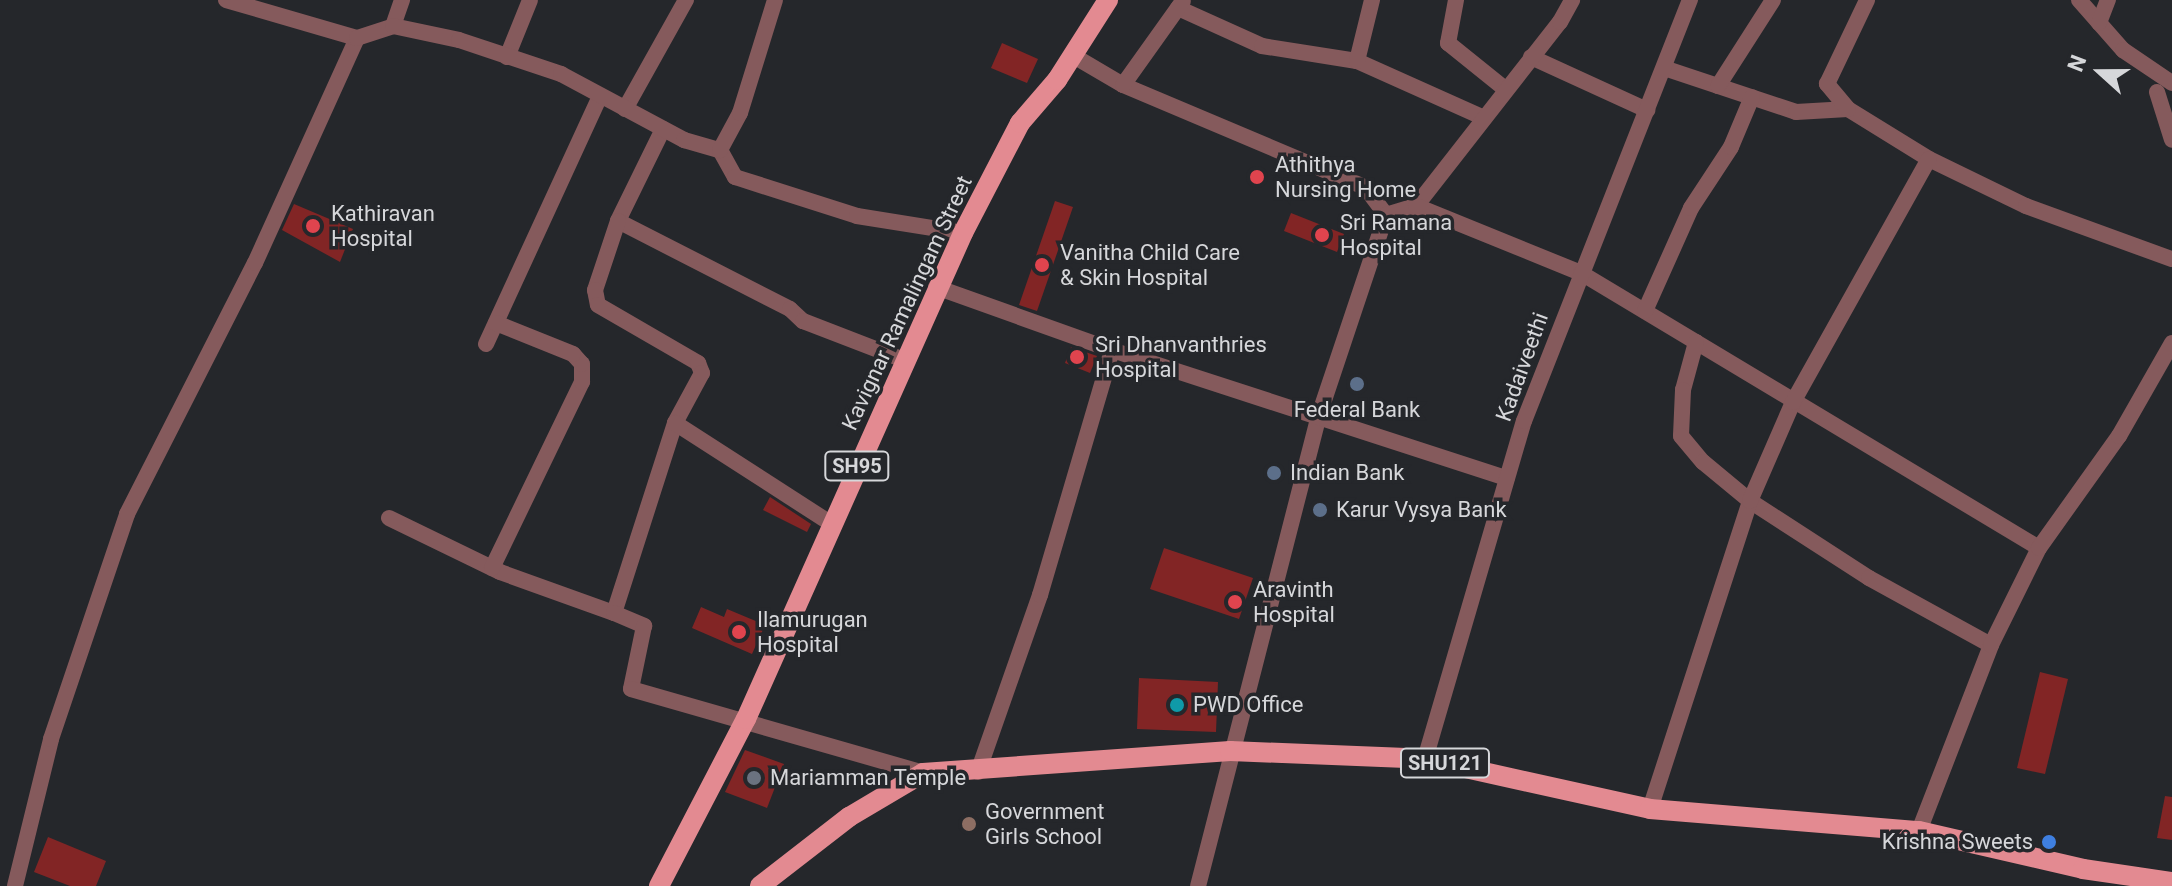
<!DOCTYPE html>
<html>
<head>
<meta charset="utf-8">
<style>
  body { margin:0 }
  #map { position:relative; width:2172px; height:886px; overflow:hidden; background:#25272b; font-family:Roboto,sans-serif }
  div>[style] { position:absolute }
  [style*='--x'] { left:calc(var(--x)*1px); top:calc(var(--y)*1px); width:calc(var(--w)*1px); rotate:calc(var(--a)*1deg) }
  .building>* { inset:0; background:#822525 }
  .minor>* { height:16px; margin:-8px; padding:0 8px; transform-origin:8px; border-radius:8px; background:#855a5c }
  .tertiary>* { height:16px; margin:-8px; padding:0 8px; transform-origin:8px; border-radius:8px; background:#855a5c }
  .primary>* { height:20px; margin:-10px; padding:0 10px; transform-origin:10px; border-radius:10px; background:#e38a91 }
  .dots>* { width:22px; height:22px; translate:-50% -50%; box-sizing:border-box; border:4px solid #25272b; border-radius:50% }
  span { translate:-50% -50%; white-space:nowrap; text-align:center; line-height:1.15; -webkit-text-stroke:7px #25272b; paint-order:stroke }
  .shield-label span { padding:2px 6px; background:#25272b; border:2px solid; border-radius:6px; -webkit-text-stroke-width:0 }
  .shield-label { font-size:20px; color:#d6d7da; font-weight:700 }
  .poi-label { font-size:22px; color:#d6d7da }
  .left { translate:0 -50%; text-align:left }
  .right { translate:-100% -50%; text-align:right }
  .street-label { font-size:22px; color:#d6d7da }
  .north { position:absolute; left:2060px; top:32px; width:80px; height:80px; -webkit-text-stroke:6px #25272b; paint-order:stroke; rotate:291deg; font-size:22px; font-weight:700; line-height:32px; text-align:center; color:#d6d7da }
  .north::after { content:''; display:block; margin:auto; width:28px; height:36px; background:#d6d7da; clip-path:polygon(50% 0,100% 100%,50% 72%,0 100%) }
</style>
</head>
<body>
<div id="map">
  <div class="building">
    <div style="clip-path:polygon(1002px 43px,1038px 59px,1027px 83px,991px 68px)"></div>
    <div style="clip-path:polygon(1055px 201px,1073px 207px,1037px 311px,1019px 305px)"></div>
    <div style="clip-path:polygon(294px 204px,353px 229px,340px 262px,282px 230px)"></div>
    <div style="clip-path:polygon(1291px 213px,1344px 234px,1337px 252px,1284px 231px)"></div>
    <div style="clip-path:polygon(1071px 347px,1097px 356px,1090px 373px,1065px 363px)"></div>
    <div style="clip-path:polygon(770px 497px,811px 524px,807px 532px,763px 510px)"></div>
    <div style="clip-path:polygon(1164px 548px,1253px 578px,1239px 619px,1150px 589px)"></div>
    <div style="clip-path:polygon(701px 607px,724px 617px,727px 609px,765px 625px,752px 654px,692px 628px)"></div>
    <div style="clip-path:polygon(2040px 672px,2068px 679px,2045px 774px,2017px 768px)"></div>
    <div style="clip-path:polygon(1139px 678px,1218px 682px,1216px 732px,1137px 729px)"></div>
    <div style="clip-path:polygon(745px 750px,784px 764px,767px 808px,725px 792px)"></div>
    <div style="clip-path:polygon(2165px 796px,2172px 797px,2172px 840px,2157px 838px)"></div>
    <div style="clip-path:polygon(48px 837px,106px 861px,96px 886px,70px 886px,34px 872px)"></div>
  </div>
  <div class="minor">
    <div style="--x:1456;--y:0;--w:44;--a:100.5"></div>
    <div style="--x:1448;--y:43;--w:73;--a:38.9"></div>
    <div style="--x:2079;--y:0;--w:67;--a:48.7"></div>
    <div style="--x:2123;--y:50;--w:59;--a:34"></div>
    <div style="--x:1178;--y:8;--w:92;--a:24.3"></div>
    <div style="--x:1262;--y:46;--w:96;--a:9"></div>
    <div style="--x:1357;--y:61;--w:137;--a:24.1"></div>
    <div style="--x:2099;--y:23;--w:25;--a:-69"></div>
    <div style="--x:393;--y:26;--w:28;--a:-71"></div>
    <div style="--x:1072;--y:55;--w:59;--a:30.5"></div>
    <div style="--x:1123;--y:85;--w:263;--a:22.9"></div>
    <div style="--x:1365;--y:187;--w:35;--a:53"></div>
    <div style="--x:1386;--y:215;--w:211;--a:108.5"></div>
    <div style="--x:1319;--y:415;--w:486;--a:104.4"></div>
    <div style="--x:507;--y:57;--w:61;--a:-68"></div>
    <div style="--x:1531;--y:57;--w:128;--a:24.6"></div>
    <div style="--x:1357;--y:61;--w:63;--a:-76.2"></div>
    <div style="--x:1664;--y:68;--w:139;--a:18.4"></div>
    <div style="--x:1796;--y:112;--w:52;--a:-3.3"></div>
    <div style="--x:1848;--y:109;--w:95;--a:31.7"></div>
    <div style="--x:1929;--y:159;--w:108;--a:25.9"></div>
    <div style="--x:2026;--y:206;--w:155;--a:20"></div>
    <div style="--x:1123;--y:85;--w:103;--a:-54.5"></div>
    <div style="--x:1718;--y:86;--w:102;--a:-57.4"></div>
    <div style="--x:2157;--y:92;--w:50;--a:72.6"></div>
    <div style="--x:625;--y:109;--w:125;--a:-60.8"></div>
    <div style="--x:1848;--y:109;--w:33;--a:-130"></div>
    <div style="--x:1827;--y:84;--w:93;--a:-64.5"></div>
    <div style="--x:663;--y:129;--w:102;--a:116.1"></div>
    <div style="--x:618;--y:221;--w:193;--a:27.1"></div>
    <div style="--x:790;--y:309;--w:18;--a:43"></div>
    <div style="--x:803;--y:321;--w:108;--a:21.1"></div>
    <div style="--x:720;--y:150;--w:31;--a:61"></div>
    <div style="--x:735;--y:177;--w:128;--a:17.7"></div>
    <div style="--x:857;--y:216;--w:107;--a:9.1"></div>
    <div style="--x:1416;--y:206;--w:234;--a:-52"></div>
    <div style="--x:1560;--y:22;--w:25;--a:-61"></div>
    <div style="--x:1386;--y:215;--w:31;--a:-17"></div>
    <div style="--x:1416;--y:206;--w:178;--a:22.1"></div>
    <div style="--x:1581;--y:273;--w:534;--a:30.98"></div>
    <div style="--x:618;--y:221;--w:73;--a:108.4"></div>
    <div style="--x:595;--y:290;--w:15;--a:79"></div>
    <div style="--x:598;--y:305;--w:116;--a:30.1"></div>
    <div style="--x:698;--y:363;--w:11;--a:68"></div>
    <div style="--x:702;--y:373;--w:57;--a:118.4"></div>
    <div style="--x:936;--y:287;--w:187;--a:19.7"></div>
    <div style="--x:1112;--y:350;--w:415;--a:18"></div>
    <div style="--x:1645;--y:311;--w:113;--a:-65.9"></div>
    <div style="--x:1691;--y:208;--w:73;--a:-56.7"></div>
    <div style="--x:1731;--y:147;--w:54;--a:-67.2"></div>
    <div style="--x:1696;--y:342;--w:50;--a:105.2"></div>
    <div style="--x:1683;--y:390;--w:46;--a:92.5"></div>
    <div style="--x:1681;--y:436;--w:34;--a:50"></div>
    <div style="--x:1703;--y:462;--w:61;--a:39.7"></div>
    <div style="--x:1750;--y:501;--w:142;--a:32.9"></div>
    <div style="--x:1869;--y:578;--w:139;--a:28.8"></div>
    <div style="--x:486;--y:344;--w:273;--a:-65.3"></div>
    <div style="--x:389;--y:518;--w:123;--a:25.9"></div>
    <div style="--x:500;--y:572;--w:121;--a:19.8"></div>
    <div style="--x:614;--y:613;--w:200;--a:-72.2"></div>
    <div style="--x:675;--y:423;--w:187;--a:32.8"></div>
    <div style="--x:492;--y:568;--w:207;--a:-64.2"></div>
    <div style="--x:582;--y:382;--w:18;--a:-90"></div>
    <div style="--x:582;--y:364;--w:13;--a:-132"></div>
    <div style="--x:573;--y:354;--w:83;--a:-158.1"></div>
    <div style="--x:614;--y:613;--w:33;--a:23"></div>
    <div style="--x:644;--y:626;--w:64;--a:101.7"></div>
    <div style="--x:631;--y:689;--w:304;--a:16"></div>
    <div style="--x:1425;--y:759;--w:352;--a:-73.7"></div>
    <div style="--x:1524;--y:421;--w:453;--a:-68.5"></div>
    <div style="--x:978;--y:772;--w:188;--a:-70.7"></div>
    <div style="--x:1040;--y:595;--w:255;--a:-73.6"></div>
    <div style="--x:1650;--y:809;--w:324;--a:-72"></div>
    <div style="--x:1750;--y:501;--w:108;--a:-66.5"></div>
    <div style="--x:1793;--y:402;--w:278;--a:-60.8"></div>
    <div style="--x:1919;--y:831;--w:199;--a:-68.8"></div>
    <div style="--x:1991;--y:645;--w:108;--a:-63.7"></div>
    <div style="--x:2039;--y:548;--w:138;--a:-54.5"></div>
    <div style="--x:2119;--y:436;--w:107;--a:-60.3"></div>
    <div style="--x:15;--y:886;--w:151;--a:-76.2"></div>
    <div style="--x:51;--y:739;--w:237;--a:-71.3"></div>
    <div style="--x:127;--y:514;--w:282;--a:-63"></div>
    <div style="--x:255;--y:263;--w:247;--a:-65.6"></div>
  </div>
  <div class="tertiary">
    <div style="--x:226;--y:0;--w:136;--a:16.2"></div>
    <div style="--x:357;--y:38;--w:38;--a:-18"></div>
    <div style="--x:393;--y:26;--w:67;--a:12"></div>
    <div style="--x:459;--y:40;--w:108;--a:18.4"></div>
    <div style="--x:561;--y:74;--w:140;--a:28.2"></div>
    <div style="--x:684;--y:140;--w:37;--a:16"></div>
    <div style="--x:720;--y:150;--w:42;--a:-61.6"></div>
    <div style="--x:740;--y:113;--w:118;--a:-72.8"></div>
  </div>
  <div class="primary">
    <div style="--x:659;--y:886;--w:188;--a:-62.5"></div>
    <div style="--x:746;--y:719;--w:532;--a:-65.94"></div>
    <div style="--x:963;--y:233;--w:124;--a:-62.6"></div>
    <div style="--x:1020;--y:123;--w:57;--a:-49.3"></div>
    <div style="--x:1057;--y:80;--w:95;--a:-57.5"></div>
    <div style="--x:760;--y:886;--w:113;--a:-37.8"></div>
    <div style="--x:849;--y:817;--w:86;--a:-30.7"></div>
    <div style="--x:923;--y:773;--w:308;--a:-4.1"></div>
    <div style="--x:1230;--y:751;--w:195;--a:2.3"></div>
    <div style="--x:1425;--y:759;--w:230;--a:12.5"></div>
    <div style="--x:1650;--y:809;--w:270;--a:4.7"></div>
    <div style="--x:1919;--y:831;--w:168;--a:13"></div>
    <div style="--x:2083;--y:869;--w:90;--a:8.3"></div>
  </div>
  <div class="dots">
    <div style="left:1257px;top:177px;background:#e0444e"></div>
    <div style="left:313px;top:226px;background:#e0444e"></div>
    <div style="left:1322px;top:235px;background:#e0444e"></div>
    <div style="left:1042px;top:265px;background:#e0444e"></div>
    <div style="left:1077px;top:357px;background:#e0444e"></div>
    <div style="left:1357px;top:384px;background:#5c6f8a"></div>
    <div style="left:1274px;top:473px;background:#5c6f8a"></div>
    <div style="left:1320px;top:510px;background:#5c6f8a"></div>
    <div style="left:1235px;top:602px;background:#e0444e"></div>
    <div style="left:739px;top:632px;background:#e0444e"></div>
    <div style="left:1177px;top:705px;background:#0f9aa8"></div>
    <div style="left:754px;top:778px;background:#6b7280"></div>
    <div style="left:969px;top:824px;background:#8d6e63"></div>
    <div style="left:2049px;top:842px;background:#3f7fe0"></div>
  </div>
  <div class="shield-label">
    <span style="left:857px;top:466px">SH95</span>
    <span style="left:1445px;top:763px">SHU121</span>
  </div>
  <div class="poi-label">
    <span class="left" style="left:1275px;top:177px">Athithya<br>Nursing Home</span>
    <span class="left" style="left:331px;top:226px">Kathiravan<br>Hospital</span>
    <span class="left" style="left:1340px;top:235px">Sri Ramana<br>Hospital</span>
    <span class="left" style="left:1060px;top:265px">Vanitha Child Care<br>&amp; Skin Hospital</span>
    <span class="left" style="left:1095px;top:357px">Sri Dhanvanthries<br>Hospital</span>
    <span style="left:1357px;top:410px">Federal Bank</span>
    <span class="left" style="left:1290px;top:473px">Indian Bank</span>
    <span class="left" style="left:1336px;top:510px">Karur Vysya Bank</span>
    <span class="left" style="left:1253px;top:602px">Aravinth<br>Hospital</span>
    <span class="left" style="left:757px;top:632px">Ilamurugan<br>Hospital</span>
    <span class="left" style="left:1193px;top:705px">PWD Office</span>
    <span class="left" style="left:770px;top:778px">Mariamman Temple</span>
    <span class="left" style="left:985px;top:824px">Government<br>Girls School</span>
    <span class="right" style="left:2033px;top:842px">Krishna Sweets</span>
  </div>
  <div class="street-label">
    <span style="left:907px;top:303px;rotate:-65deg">Kavignar Ramalingam Street</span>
    <span style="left:1522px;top:367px;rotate:-70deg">Kadaiveethi</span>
  </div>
  <div class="north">N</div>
</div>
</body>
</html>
